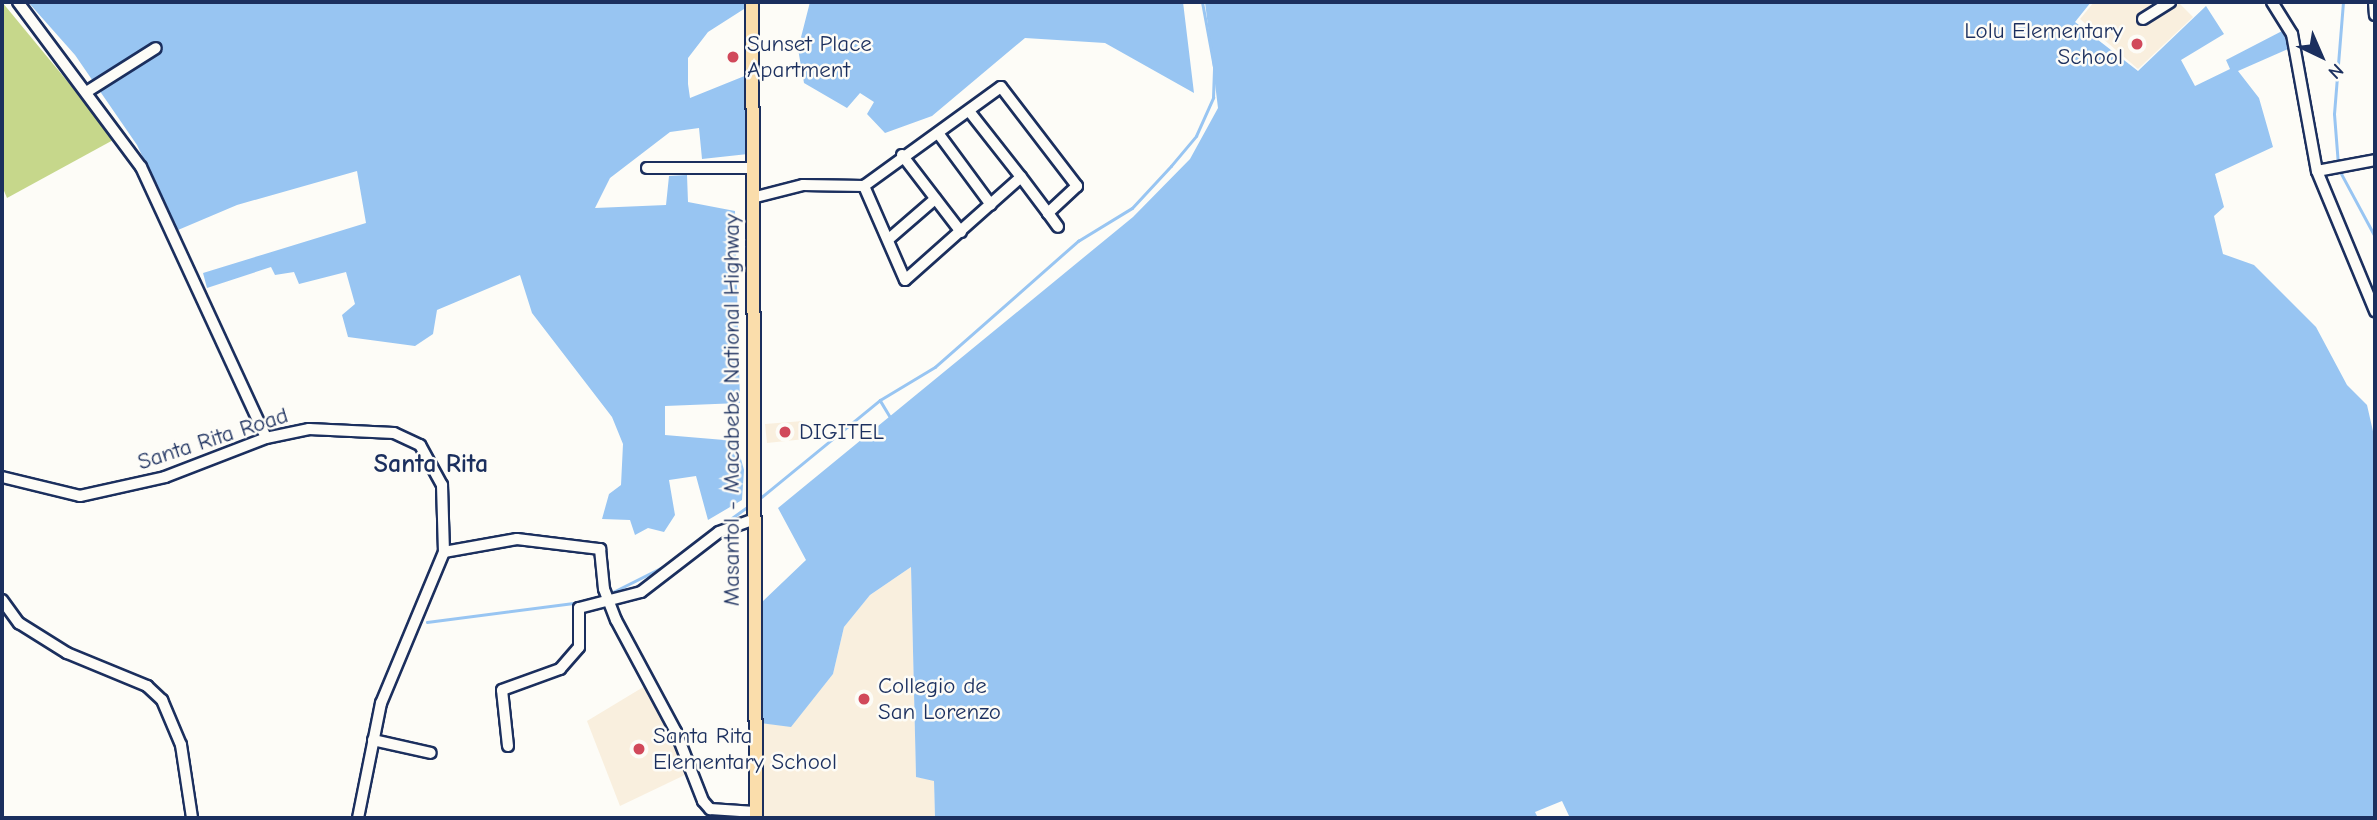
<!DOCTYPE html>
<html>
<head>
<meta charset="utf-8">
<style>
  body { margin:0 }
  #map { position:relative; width:2377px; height:820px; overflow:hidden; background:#fdfcf7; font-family:"Comic Neue",sans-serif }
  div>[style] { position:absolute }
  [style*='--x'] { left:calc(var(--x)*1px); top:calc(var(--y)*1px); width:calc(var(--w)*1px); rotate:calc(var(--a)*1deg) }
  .built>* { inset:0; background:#f9efde }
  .green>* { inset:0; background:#c6d78b }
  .water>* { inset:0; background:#98c5f2 }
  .stream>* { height:2.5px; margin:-1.25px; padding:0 1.25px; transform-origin:1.25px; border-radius:1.25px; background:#98c5f2 }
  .roads { filter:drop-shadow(2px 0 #1b2f5e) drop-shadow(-2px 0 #1b2f5e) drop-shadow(0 2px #1b2f5e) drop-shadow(0 -2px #1b2f5e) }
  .minor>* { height:10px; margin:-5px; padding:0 5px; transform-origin:5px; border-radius:5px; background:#fdfcf7 }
  .major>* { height:12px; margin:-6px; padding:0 6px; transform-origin:6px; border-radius:6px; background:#faddab }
  .dots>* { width:19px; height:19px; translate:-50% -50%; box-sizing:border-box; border:4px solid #fdfcf7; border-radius:50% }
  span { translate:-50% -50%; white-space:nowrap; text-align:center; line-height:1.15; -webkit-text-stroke:5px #fdfcf7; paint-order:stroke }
  .poi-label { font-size:23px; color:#1b2f5e }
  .right { translate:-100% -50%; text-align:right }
  .left { translate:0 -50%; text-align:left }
  .street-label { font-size:23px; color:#1b2f5e }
  .quarter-label { font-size:26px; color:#1b2f5e; font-weight:700 }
  .frame { position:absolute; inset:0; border:4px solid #1b2f5e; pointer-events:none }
  .north { position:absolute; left:2286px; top:21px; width:70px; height:70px; -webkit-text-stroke:5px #fdfcf7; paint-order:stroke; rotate:136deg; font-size:19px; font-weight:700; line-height:28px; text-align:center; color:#1b2f5e }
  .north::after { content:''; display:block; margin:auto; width:24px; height:32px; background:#1b2f5e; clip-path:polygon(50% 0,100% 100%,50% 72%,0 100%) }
</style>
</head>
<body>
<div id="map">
  <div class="built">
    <div style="clip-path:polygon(2094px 2px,2178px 2px,2193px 17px,2138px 69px,2080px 19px)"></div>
    <div style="clip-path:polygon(803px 421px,805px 439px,767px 443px,765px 424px)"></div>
    <div style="clip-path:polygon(911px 567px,916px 777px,934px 780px,935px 818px,763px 818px,761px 723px,791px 726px,833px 674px,844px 627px,870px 595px)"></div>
    <div style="clip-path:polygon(645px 686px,673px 728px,689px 773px,620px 806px,587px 721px)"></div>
  </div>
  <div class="green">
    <div style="clip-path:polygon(2px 2px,115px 139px,7px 198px,2px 186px)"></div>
  </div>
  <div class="water">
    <div style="clip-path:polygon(28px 2px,744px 2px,744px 9px,708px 32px,688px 58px,688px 84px,690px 98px,747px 75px,748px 154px,702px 159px,699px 128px,670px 132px,610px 178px,595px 208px,666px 205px,669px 176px,687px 175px,688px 202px,735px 211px,740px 403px,665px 406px,665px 435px,736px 441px,744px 470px,742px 500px,708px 520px,696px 476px,669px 480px,675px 515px,664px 532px,648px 528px,635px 535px,630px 520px,602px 519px,609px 494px,621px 485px,623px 444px,612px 417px,532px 313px,520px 275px,437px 310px,433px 334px,415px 346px,348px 337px,342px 315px,355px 304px,346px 272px,299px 284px,294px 272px,275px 275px,271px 267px,207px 288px,203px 273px,366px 223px,357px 171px,237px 205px,178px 230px,137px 145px,75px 55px)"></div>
    <div style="clip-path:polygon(810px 2px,1183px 2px,1194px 93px,1105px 43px,1025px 38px,932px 116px,885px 133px,867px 114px,874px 102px,860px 93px,847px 108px,804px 83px,798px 49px)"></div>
    <div style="clip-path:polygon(1205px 2px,2091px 2px,2075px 22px,2138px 71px,2206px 6px,2224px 34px,2181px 60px,2195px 86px,2230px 69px,2226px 60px,2284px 30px,2290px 48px,2238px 71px,2259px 98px,2273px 147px,2215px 174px,2224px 207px,2214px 216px,2223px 254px,2254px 265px,2316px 327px,2347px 385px,2367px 405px,2375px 440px,2375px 818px,1570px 818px,1562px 801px,1535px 812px,1538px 818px,935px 818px,934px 781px,916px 777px,911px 567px,870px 595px,844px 627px,833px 674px,791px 727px,761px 723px,760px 604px,806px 560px,778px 508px,1133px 217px,1190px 159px,1218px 108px)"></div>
  </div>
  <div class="stream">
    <div style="--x:2338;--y:165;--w:51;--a:-94.5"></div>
    <div style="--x:2334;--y:114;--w:112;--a:-85.4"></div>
    <div style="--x:2340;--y:171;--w:74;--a:61.7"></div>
    <div style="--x:880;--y:400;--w:21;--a:59"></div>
    <div style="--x:759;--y:499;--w:156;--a:-39.3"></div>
    <div style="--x:880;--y:400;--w:64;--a:-31"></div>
    <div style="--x:935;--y:367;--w:191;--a:-41.4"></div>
    <div style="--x:1078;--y:241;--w:63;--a:-31.4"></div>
    <div style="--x:1132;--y:208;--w:57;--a:-47.1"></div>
    <div style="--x:1171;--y:166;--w:39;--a:-50"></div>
    <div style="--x:1196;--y:136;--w:42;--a:-65.9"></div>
    <div style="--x:1213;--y:98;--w:31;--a:-88"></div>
    <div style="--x:1214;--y:67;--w:66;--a:-100.5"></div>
    <div style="--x:609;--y:594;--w:65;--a:-26.6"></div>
    <div style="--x:667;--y:565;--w:102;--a:-35.9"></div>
    <div style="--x:427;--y:622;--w:163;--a:-7.4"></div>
  </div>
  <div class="roads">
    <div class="minor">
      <div style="--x:18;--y:2;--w:206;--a:53.3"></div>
      <div style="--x:141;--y:167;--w:298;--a:65.2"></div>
      <div style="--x:2272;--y:2;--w:38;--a:58"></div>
      <div style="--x:2292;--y:34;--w:139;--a:79.7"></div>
      <div style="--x:2317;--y:171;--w:152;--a:67.5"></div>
      <div style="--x:2374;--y:2;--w:13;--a:86"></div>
      <div style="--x:2143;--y:19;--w:32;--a:-32"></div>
      <div style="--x:88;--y:91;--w:80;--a:-32.3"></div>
      <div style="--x:969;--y:111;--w:84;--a:51.8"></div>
      <div style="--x:938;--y:133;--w:89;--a:53.6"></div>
      <div style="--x:902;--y:155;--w:97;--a:52.5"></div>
      <div style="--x:647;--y:168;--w:105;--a:0"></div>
      <div style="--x:2317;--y:171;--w:59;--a:-10.7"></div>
      <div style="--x:752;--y:198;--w:53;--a:-14.3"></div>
      <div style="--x:803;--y:185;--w:61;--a:0.9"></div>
      <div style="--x:864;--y:186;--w:169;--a:-35.9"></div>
      <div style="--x:1001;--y:87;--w:125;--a:52.5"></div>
      <div style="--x:1077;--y:186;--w:40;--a:137"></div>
      <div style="--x:1048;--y:213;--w:45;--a:-126.9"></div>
      <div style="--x:1021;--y:177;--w:155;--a:138.4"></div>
      <div style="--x:905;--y:280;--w:103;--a:-113.6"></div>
      <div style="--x:1048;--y:213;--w:17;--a:54"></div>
      <div style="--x:890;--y:238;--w:60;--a:-40.9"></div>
      <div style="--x:2;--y:477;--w:80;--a:13.7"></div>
      <div style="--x:80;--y:496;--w:87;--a:-12.6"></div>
      <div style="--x:165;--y:477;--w:108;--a:-21.1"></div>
      <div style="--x:266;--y:438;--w:44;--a:-11.8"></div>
      <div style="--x:309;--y:429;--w:85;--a:2.7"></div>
      <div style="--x:394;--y:433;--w:29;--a:25"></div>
      <div style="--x:420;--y:445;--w:46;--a:61.2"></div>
      <div style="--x:442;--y:485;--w:67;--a:88.3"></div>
      <div style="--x:444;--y:552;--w:164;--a:112.6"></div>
      <div style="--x:381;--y:703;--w:117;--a:101.3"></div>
      <div style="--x:444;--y:552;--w:74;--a:-10.1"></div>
      <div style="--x:517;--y:539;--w:84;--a:6.9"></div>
      <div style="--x:600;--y:549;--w:40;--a:84.3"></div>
      <div style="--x:604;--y:589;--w:33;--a:69"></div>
      <div style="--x:616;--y:620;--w:127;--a:61.8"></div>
      <div style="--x:676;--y:732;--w:74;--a:68.6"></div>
      <div style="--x:703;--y:801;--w:11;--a:49"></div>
      <div style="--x:710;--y:809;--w:45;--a:3.8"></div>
      <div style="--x:2;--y:600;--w:29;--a:54"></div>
      <div style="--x:19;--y:623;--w:57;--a:32"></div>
      <div style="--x:67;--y:653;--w:87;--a:22.4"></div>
      <div style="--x:147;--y:686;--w:21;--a:43"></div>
      <div style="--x:162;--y:700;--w:49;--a:67.1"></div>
      <div style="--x:181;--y:745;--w:74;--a:81.4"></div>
      <div style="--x:373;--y:740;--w:59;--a:12.6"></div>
      <div style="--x:508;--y:746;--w:56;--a:-96.1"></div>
      <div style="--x:502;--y:690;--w:62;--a:-19.9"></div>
      <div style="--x:560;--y:669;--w:29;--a:-49"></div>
      <div style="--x:579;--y:647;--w:39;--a:-90"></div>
      <div style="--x:579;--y:608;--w:64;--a:-14.5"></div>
      <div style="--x:641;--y:592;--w:98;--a:-37.6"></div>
      <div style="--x:719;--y:532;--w:35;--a:-20"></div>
    </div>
    <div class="major">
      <div style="--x:752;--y:2;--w:816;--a:89.72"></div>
    </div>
  </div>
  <div class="dots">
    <div style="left:2137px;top:44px;background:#d1495b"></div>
    <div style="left:733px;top:57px;background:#d1495b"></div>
    <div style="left:785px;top:432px;background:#d1495b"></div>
    <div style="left:864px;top:699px;background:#d1495b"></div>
    <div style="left:639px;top:749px;background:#d1495b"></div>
  </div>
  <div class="poi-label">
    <span class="right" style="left:2123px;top:44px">Lolu Elementary<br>School</span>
    <span class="left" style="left:747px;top:57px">Sunset Place<br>Apartment</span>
    <span class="left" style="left:799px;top:432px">DIGITEL</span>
    <span class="left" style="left:878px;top:699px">Collegio de<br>San Lorenzo</span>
    <span class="left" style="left:653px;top:749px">Santa Rita<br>Elementary School</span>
  </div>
  <div class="street-label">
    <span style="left:732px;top:410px;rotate:-90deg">Masantol - Macabebe National Highway</span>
    <span style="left:213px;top:439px;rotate:-18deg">Santa Rita Road</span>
  </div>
  <div class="quarter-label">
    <span style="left:431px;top:465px">Santa Rita</span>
  </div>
  <div class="frame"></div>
  <div class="north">N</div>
</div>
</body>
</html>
